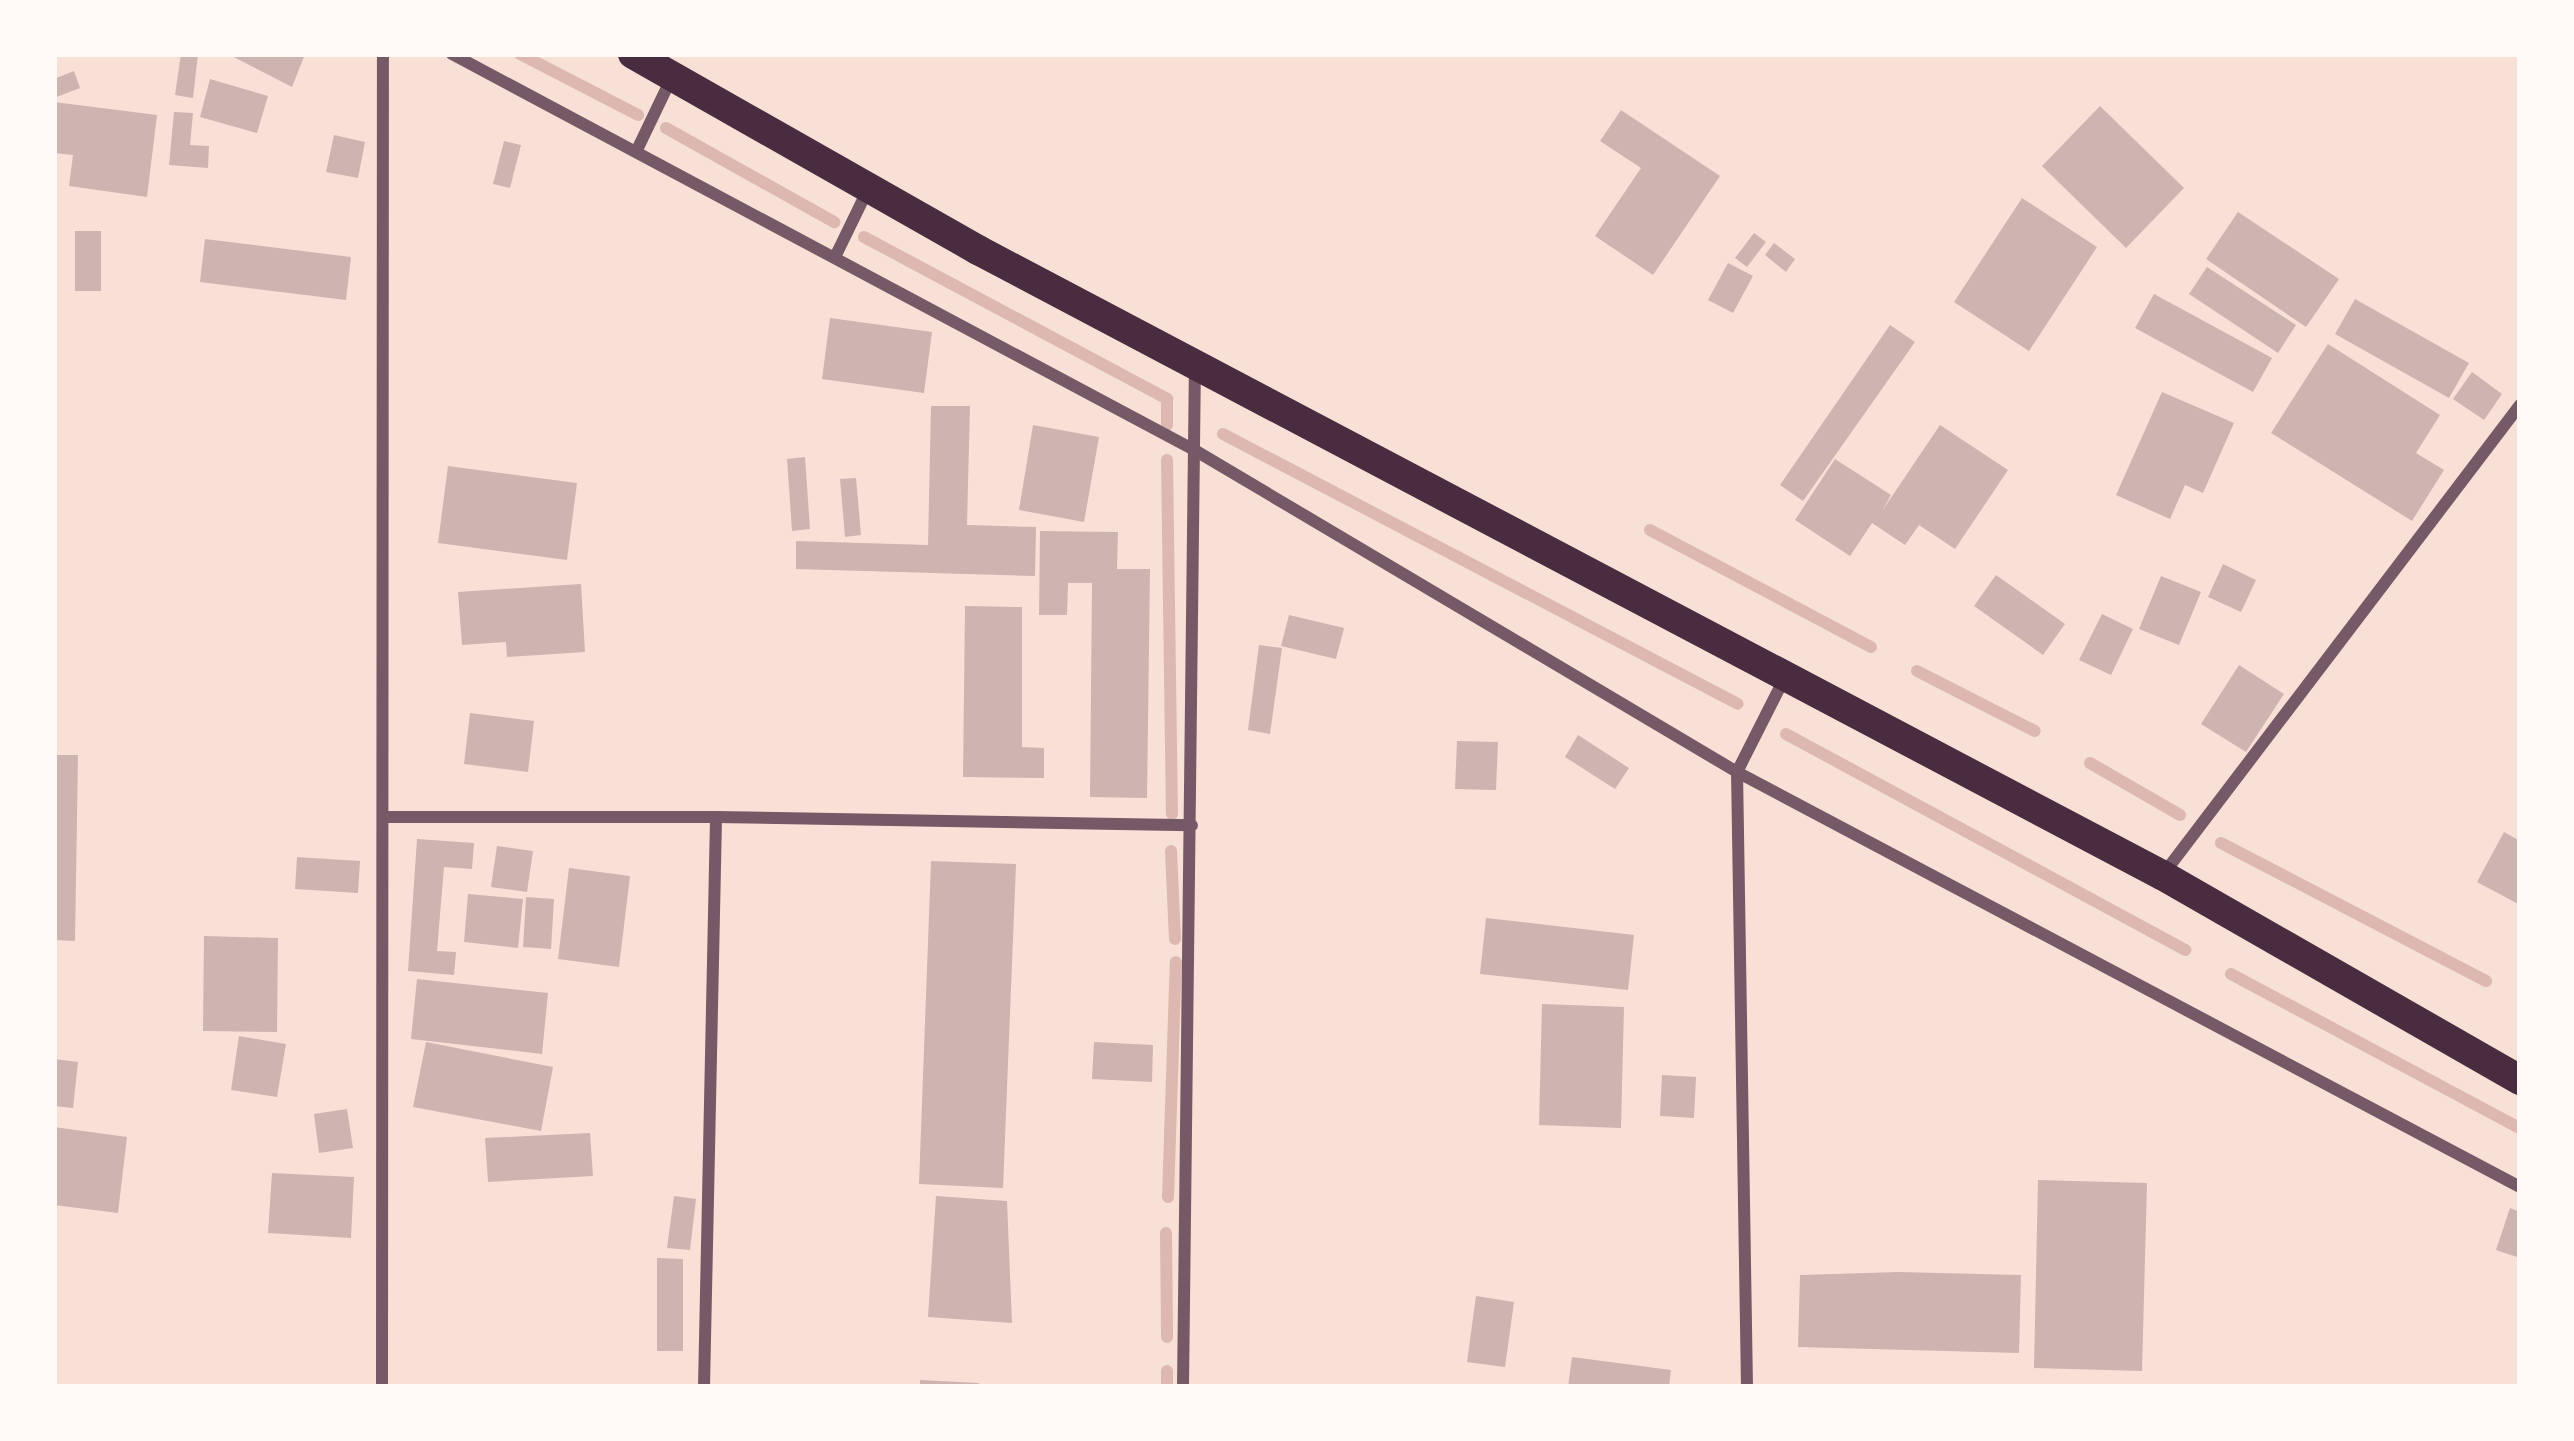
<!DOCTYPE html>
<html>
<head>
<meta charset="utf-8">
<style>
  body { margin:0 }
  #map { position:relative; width:2574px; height:1441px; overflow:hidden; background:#f7e1d7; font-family:Quicksand,sans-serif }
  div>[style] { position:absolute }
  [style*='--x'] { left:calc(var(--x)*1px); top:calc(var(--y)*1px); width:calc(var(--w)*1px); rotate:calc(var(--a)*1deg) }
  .stream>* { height:12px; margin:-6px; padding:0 6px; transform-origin:6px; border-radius:6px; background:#dcb8b0 }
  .building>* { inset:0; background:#ccb4b1 }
  .minor>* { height:12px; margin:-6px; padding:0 6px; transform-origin:6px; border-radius:6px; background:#755966 }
  .primary>* { height:30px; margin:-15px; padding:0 15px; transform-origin:15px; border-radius:15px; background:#4a2c40 }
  span { translate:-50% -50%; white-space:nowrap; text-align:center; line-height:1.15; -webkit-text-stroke:12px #fffaf5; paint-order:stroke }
  .frame { position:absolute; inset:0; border:57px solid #fffaf5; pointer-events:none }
</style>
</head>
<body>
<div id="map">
  <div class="stream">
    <div style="--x:520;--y:54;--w:133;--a:27.3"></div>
    <div style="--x:666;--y:128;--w:193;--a:29.2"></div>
    <div style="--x:864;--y:237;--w:344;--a:28.1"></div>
    <div style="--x:1167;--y:399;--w:26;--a:90"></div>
    <div style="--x:1223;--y:434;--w:581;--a:27.67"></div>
    <div style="--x:1167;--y:460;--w:354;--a:89.2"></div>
    <div style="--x:1650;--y:530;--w:250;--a:27.9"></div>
    <div style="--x:1917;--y:671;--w:132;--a:27"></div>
    <div style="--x:1786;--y:734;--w:454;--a:28.4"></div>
    <div style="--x:2090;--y:763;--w:104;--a:30"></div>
    <div style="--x:2221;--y:843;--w:299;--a:27.5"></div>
    <div style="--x:1171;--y:851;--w:88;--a:87.4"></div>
    <div style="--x:2231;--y:974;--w:327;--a:28.1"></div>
    <div style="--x:1168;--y:1197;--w:235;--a:-88.1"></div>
    <div style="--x:1166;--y:1233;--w:104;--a:89.4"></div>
    <div style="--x:1167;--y:1387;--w:16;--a:-90"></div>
  </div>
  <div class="building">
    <div style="clip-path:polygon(181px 54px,198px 54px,193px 98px,175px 95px)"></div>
    <div style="clip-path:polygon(228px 54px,305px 54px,292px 87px)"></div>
    <div style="clip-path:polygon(74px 71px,80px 88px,54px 98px,54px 79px)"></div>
    <div style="clip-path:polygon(210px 79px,268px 96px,257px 133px,200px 117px)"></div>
    <div style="clip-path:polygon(54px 102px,157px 115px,147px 197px,69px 186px,73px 155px,54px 153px)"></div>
    <div style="clip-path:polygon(2100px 106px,2184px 188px,2126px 248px,2042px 166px)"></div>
    <div style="clip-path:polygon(1621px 110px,1720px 176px,1653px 275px,1595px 236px,1641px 168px,1600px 141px)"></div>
    <div style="clip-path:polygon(174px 112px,193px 113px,190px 145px,209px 146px,208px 168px,169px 165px)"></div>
    <div style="clip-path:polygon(334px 135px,365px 142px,358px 178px,326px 172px)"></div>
    <div style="clip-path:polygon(504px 141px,521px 145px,510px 188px,493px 184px)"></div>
    <div style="clip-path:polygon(2022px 198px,2097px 247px,2029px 351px,1954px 302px)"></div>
    <div style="clip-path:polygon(2238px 212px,2339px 279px,2306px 327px,2206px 259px)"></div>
    <div style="clip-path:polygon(75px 231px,101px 231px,101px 291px,75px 291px)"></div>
    <div style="clip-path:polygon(1754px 233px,1766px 242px,1747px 267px,1735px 258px)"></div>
    <div style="clip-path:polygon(205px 239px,351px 257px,346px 300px,200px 282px)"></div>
    <div style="clip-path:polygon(1774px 243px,1795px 259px,1786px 272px,1765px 255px)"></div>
    <div style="clip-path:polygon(1728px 263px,1753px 276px,1733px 313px,1708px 300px)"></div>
    <div style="clip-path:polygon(2207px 267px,2296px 325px,2278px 353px,2189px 294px)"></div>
    <div style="clip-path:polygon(2154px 294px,2272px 358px,2253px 392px,2135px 328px)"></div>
    <div style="clip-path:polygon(2355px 299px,2469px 363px,2449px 398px,2335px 334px)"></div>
    <div style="clip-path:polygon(830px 318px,932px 332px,924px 393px,822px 379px)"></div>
    <div style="clip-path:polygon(1890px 325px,1915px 342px,1803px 501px,1780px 485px)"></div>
    <div style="clip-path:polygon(2328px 344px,2440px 415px,2416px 453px,2444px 470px,2412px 521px,2271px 433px)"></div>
    <div style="clip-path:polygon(2472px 372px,2502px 394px,2484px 420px,2453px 399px)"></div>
    <div style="clip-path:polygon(2162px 392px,2234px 423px,2203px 493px,2185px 485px,2170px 519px,2116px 495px)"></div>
    <div style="clip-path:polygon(931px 406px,970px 406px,967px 525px,1036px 527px,1035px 576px,796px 569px,796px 541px,928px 545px)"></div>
    <div style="clip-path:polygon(1033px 425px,1099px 437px,1084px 522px,1019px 510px)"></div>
    <div style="clip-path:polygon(1940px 425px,2008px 470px,1955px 549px,1919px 525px,1905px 545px,1872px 523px,1850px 556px,1795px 520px,1835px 459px,1891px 495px,1882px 511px)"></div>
    <div style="clip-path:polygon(805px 457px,810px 529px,792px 531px,787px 459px)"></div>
    <div style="clip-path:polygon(448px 466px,577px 483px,567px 560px,438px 543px)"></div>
    <div style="clip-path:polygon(856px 478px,861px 535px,845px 537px,840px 479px)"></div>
    <div style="clip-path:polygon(1040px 531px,1118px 532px,1117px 569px,1150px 569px,1147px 798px,1090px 797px,1092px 583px,1068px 583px,1067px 615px,1039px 615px)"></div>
    <div style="clip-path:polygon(2223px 564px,2256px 580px,2241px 612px,2208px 597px)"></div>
    <div style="clip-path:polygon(1996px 575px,2065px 624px,2043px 655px,1974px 606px)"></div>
    <div style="clip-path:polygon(2161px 576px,2201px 592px,2179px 645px,2139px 629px)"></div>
    <div style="clip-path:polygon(581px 584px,585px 652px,507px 657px,506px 642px,462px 645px,458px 592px)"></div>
    <div style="clip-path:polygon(965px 606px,1022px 607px,1022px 747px,1044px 748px,1044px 778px,963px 777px)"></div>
    <div style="clip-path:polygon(2102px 614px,2133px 629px,2111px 675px,2079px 660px)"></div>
    <div style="clip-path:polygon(1289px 615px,1344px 628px,1336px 659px,1281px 646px)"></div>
    <div style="clip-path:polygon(1259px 645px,1282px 648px,1270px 734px,1248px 730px)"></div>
    <div style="clip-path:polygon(2239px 665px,2284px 694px,2246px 752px,2201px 724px)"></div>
    <div style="clip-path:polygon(470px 713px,534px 721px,528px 772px,464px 764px)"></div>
    <div style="clip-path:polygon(1578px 735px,1629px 768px,1615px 789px,1565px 757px)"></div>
    <div style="clip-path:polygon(1457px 741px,1498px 742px,1496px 790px,1455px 789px)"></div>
    <div style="clip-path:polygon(54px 755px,78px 755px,75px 941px,54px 940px)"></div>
    <div style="clip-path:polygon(2504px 832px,2520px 841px,2520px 905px,2477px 882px)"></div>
    <div style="clip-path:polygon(417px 839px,474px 843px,472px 869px,444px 867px,437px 951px,456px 952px,454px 975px,408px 971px)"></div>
    <div style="clip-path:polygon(497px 846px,533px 851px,527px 892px,491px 887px)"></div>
    <div style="clip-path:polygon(297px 857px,360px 861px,358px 893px,295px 889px)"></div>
    <div style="clip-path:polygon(931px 861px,1016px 864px,1003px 1188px,919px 1184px)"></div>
    <div style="clip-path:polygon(569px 868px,630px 876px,619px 967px,558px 959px)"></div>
    <div style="clip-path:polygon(468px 894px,523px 899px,518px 948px,464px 942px)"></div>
    <div style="clip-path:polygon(526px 897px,554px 899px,551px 949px,523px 947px)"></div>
    <div style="clip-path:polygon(1486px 918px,1634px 935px,1628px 990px,1480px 974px)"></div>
    <div style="clip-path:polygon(204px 936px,278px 938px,277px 1032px,203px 1031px)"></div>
    <div style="clip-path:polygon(417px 979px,548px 993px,542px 1054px,411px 1039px)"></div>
    <div style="clip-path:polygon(1542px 1004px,1624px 1007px,1621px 1128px,1539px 1125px)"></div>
    <div style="clip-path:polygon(239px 1036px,286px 1044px,277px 1097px,231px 1090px)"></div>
    <div style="clip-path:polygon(426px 1042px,553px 1067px,541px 1131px,413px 1107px)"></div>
    <div style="clip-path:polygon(1094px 1042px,1153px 1045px,1152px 1082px,1092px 1079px)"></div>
    <div style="clip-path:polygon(54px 1059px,78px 1062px,73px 1108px,54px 1106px)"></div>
    <div style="clip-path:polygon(1662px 1075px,1696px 1077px,1694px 1118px,1660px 1116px)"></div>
    <div style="clip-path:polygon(347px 1109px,353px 1148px,319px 1153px,314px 1114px)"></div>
    <div style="clip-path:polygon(54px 1127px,127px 1137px,118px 1213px,54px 1205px)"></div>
    <div style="clip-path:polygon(590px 1133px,593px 1176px,488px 1182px,485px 1138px)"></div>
    <div style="clip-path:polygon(272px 1173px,354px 1177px,351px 1238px,268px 1233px)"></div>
    <div style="clip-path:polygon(2038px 1180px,2147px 1183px,2142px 1371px,2034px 1368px)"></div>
    <div style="clip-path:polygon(674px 1196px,696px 1199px,690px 1250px,667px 1248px)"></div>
    <div style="clip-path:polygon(936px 1196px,1007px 1201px,1012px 1323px,928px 1317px)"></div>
    <div style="clip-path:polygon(2510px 1208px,2520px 1212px,2520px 1258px,2496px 1250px)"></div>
    <div style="clip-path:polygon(657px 1258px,683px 1259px,683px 1351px,657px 1351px)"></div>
    <div style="clip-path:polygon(1899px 1272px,2021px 1275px,2019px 1353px,1798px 1347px,1800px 1275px)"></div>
    <div style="clip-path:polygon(1476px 1296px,1514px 1302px,1505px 1367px,1467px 1362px)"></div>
    <div style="clip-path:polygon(1572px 1357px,1671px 1370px,1669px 1387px,1568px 1387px)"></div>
    <div style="clip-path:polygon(920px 1380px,979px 1383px,979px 1387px,920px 1387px)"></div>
  </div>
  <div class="minor">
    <div style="--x:452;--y:54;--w:843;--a:28.08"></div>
    <div style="--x:1196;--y:451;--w:629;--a:30.68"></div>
    <div style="--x:1737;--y:772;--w:886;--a:27.92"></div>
    <div style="--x:637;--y:150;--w:81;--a:-64.4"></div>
    <div style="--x:836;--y:255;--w:73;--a:-64.1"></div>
    <div style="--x:385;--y:817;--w:331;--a:0"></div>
    <div style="--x:2165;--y:872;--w:587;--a:-52.76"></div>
    <div style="--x:382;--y:1387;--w:1333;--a:-89.96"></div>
    <div style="--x:704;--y:1387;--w:570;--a:-88.79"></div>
    <div style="--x:716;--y:817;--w:476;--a:1"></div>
    <div style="--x:1183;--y:1387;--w:1019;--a:-89.33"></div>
    <div style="--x:1747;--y:1387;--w:615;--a:-90.93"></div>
    <div style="--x:1737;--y:772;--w:102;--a:-63.2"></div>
  </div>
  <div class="primary">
    <div style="--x:633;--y:54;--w:397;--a:29.6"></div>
    <div style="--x:978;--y:250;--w:1339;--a:27.83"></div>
    <div style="--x:2162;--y:875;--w:413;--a:29.8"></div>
  </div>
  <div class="frame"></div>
</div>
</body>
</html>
